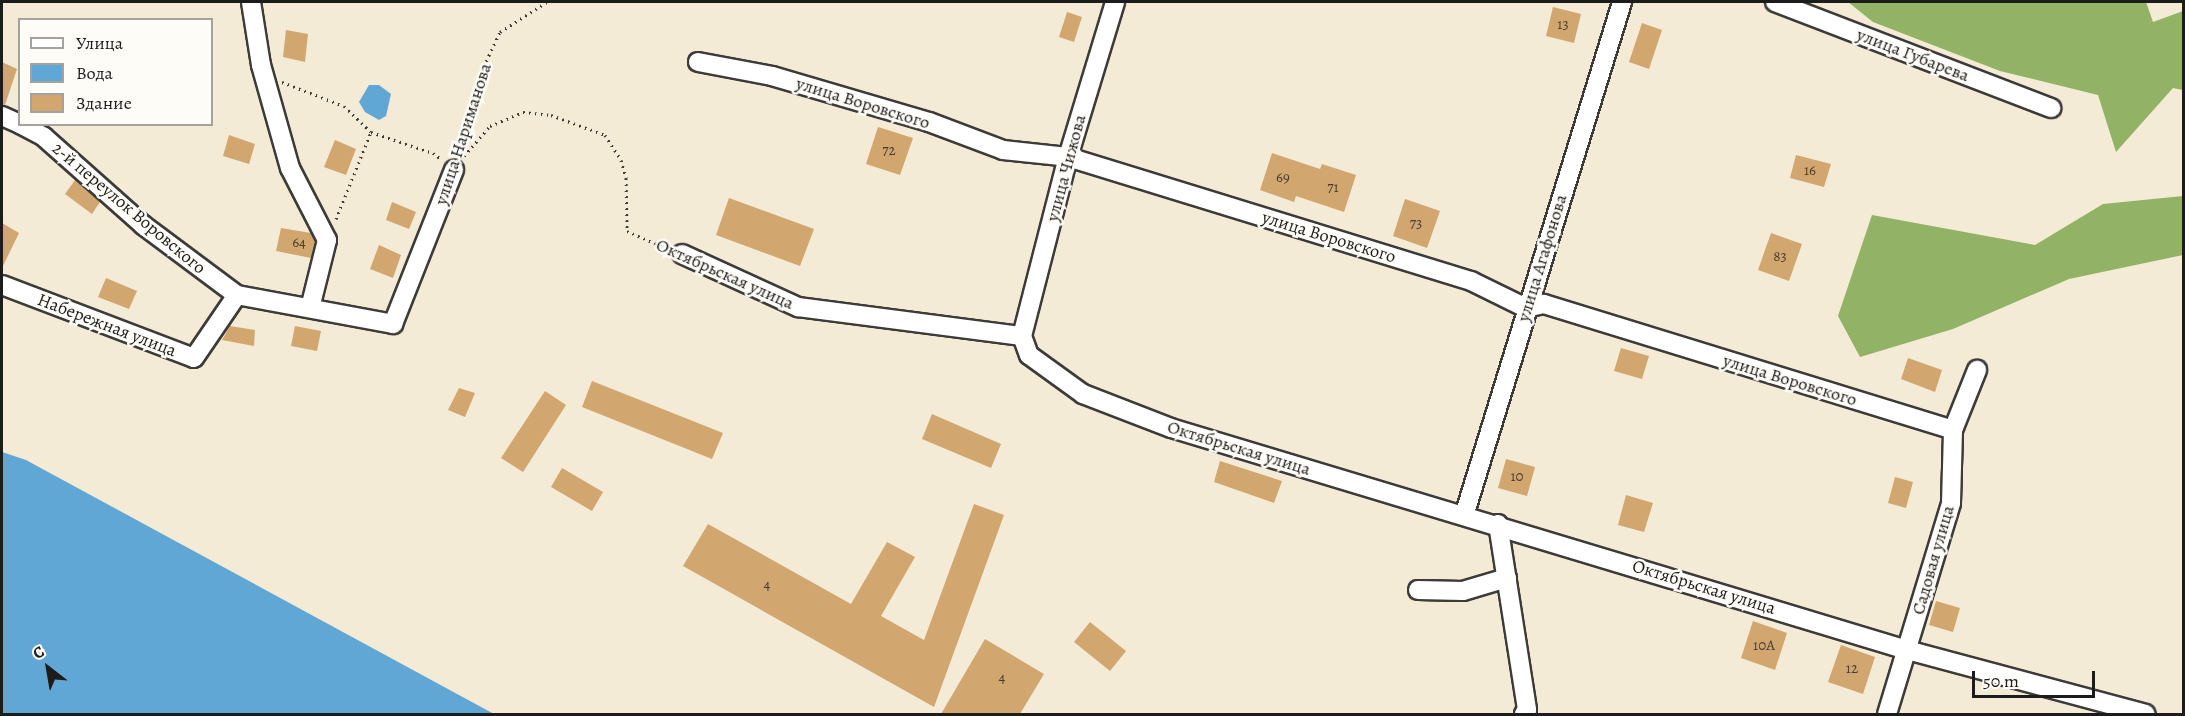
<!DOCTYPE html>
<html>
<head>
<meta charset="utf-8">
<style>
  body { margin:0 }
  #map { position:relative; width:2185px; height:716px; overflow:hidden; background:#f4ebd6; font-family:Alegreya,serif }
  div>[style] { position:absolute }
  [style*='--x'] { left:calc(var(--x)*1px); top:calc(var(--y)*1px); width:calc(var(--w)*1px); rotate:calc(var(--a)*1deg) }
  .forest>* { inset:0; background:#92b266 }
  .water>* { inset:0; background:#60a7d6 }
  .building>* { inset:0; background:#d2a66f }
  .path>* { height:3px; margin-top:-1.5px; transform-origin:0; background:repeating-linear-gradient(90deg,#3c3b38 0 1.5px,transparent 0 6px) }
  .roads { filter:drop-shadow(2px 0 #3c3b38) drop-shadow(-2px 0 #3c3b38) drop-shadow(0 2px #3c3b38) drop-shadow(0 -2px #3c3b38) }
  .minor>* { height:18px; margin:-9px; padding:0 9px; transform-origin:9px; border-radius:9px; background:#fff }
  span { translate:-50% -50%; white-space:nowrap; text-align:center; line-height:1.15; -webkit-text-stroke:5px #fdfcf7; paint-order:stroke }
  .number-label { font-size:15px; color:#4a3e31 }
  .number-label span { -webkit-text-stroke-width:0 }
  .street-label { font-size:18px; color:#1c1c1c }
  .frame { position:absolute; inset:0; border:3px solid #1c1c1c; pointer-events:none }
  .legend { position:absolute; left:18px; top:18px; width:195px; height:108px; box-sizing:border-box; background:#fdfcf7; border:2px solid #a3a29f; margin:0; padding:8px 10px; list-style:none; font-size:18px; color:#1c1c1c }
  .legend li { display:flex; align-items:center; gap:12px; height:30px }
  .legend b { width:30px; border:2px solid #a3a29f }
  .north { position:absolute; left:18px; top:638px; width:60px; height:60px; -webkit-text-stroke:4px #fdfcf7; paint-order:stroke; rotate:329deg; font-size:16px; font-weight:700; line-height:24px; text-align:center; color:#1c1c1c }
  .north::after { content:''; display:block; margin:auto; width:21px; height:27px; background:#1c1c1c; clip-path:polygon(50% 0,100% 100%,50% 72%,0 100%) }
  .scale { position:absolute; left:1972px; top:671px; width:123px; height:27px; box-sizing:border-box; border:3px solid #1c1c1c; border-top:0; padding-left:8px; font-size:18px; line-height:21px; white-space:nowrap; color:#1c1c1c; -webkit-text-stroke:4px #fdfcf7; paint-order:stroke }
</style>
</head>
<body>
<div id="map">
  <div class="forest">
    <div style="clip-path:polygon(1848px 2px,2146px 2px,2153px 22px,2183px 11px,2183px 90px,2173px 88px,2116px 152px,2098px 95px,2000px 71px,1873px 22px)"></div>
    <div style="clip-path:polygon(2183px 196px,2183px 255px,2069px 279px,1953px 329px,1860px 357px,1838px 316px,1872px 215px,2035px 245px,2103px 204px)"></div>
  </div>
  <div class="water">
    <div style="clip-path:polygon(369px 85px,379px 85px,391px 94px,386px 116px,379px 120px,365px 112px,359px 102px)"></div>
    <div style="clip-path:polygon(2px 452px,26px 460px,494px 714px,2px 714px)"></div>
  </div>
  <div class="building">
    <div style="clip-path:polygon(1553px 7px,1581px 14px,1574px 43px,1546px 36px)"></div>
    <div style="clip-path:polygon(1067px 12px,1082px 17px,1074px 42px,1059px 37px)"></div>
    <div style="clip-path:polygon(1642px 23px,1662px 30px,1649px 69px,1629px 62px)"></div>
    <div style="clip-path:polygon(286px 30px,308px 34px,305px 62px,283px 57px)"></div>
    <div style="clip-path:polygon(2px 62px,17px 69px,5px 105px,2px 105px)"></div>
    <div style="clip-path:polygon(878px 127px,913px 138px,900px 175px,866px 164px)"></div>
    <div style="clip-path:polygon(229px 135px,255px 144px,249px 164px,223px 156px)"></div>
    <div style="clip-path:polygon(335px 140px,356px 149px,346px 175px,324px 167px)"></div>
    <div style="clip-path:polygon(1272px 153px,1320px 169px,1322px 164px,1356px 175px,1344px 212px,1296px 196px,1294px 202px,1260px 190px)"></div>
    <div style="clip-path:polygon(1796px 155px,1831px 164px,1824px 187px,1790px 178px)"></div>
    <div style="clip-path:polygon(75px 180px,100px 202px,92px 214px,65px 194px)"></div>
    <div style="clip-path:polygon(729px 198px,814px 229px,800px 266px,716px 235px)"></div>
    <div style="clip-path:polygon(1405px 199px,1440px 211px,1427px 248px,1393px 236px)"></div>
    <div style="clip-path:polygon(392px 202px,416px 212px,409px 229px,386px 220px)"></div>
    <div style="clip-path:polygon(2px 223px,19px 233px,2px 268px)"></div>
    <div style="clip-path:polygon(281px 228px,311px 233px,315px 241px,311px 258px,276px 251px)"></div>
    <div style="clip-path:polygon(1771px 233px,1802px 244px,1789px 281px,1758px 270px)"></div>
    <div style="clip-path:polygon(379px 245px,401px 255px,393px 278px,370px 269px)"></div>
    <div style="clip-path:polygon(106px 278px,137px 291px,129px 309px,98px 297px)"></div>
    <div style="clip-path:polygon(230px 326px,255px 330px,254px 346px,222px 340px)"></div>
    <div style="clip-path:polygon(295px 326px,321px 331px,317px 351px,291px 346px)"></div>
    <div style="clip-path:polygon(1621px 348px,1649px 356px,1642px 379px,1614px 371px)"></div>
    <div style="clip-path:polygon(1908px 358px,1942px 370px,1935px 392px,1901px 379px)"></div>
    <div style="clip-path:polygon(592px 381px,723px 433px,712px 459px,582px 407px)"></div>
    <div style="clip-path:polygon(459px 388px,475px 393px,465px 417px,448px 410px)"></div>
    <div style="clip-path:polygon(545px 391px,566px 405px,523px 472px,501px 458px)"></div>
    <div style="clip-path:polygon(932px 414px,1001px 444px,991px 468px,922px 439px)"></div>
    <div style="clip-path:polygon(1506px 459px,1535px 467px,1527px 496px,1498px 488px)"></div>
    <div style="clip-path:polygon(1220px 461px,1282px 481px,1274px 503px,1214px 482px)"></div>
    <div style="clip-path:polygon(562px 468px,603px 492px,592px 511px,551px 487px)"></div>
    <div style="clip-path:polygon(1895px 477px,1913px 482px,1906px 508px,1888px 503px)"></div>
    <div style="clip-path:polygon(1626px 495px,1653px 503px,1644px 532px,1618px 525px)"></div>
    <div style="clip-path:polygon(974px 504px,1004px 515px,934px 707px,683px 566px,708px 524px,851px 604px,887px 542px,915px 557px,881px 616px,924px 640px)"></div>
    <div style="clip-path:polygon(1936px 601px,1960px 608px,1953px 632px,1929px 625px)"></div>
    <div style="clip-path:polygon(1753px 621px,1787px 633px,1775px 670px,1741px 658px)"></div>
    <div style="clip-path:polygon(1090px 622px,1126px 651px,1110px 671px,1074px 642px)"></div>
    <div style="clip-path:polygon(985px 639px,1044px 674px,1020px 714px,941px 714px)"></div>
    <div style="clip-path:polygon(1841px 645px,1875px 657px,1863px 694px,1828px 682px)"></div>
  </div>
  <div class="path">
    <div style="--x:282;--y:82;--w:66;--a:21.2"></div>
    <div style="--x:344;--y:106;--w:37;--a:44"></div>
    <div style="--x:371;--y:132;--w:65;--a:18.7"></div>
    <div style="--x:433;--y:153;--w:10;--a:37"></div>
    <div style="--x:458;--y:153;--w:84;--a:-74.1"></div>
    <div style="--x:481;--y:72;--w:44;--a:-64.6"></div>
    <div style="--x:500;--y:32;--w:56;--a:-32.6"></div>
    <div style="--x:464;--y:156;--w:40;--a:-49"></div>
    <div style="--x:490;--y:126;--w:36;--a:-23"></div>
    <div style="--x:523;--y:112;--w:28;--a:6"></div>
    <div style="--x:551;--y:115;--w:58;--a:20.3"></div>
    <div style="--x:605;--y:135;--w:30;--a:57"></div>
    <div style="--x:621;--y:160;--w:19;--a:74"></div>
    <div style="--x:626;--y:178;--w:53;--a:88.9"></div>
    <div style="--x:627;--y:231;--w:45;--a:23.7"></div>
    <div style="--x:336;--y:219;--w:94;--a:-68.1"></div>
  </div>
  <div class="roads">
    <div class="minor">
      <div style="--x:251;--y:2;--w:64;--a:81"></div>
      <div style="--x:261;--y:65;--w:107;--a:74.3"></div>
      <div style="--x:290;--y:168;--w:81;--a:62.8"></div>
      <div style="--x:327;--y:240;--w:70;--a:104"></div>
      <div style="--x:1775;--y:2;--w:296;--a:21"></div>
      <div style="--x:698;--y:62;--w:75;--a:10.7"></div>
      <div style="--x:772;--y:76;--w:164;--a:16.3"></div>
      <div style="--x:929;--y:122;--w:79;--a:20.7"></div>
      <div style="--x:1003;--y:150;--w:65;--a:6.1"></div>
      <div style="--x:1068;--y:157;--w:422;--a:17.1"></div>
      <div style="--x:1471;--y:281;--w:61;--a:26.1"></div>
      <div style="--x:1526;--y:308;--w:18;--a:-13"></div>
      <div style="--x:1544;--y:304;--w:428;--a:17.1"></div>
      <div style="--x:2;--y:116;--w:20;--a:24"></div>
      <div style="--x:20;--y:124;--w:27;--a:28"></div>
      <div style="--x:44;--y:137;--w:132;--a:41.6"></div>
      <div style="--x:143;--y:225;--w:117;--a:36.7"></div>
      <div style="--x:682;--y:254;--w:128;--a:24.6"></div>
      <div style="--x:798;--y:307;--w:226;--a:7.4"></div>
      <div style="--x:2;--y:285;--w:205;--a:20.8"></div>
      <div style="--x:194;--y:358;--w:76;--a:-55.7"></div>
      <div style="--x:237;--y:295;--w:159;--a:10.5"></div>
      <div style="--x:393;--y:324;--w:166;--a:-68.4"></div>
      <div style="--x:1022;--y:336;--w:20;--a:70"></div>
      <div style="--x:1029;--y:355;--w:67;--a:35.8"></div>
      <div style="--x:1083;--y:394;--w:94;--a:21.1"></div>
      <div style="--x:1171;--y:428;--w:769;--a:16.78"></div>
      <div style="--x:1907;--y:650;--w:247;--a:15"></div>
      <div style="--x:1022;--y:336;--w:185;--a:-75.6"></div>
      <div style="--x:1068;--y:157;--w:162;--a:-73.1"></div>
      <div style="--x:1464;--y:516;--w:538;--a:-72.91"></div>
      <div style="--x:1498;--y:524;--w:188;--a:81.1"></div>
      <div style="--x:1527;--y:710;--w:5;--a:127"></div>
      <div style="--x:1418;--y:590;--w:45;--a:1.3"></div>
      <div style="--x:1463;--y:591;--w:46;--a:-16.5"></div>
      <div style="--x:1887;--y:714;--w:220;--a:-73.1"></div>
      <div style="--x:1951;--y:503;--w:73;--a:-88.4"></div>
      <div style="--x:1953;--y:430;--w:65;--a:-68.2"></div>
    </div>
  </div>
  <div class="number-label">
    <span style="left:1563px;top:25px">13</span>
    <span style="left:889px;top:151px">72</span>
    <span style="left:1810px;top:171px">16</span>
    <span style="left:1283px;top:178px">69</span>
    <span style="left:1333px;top:188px">71</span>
    <span style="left:1416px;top:224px">73</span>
    <span style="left:299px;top:243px">64</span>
    <span style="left:1780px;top:257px">83</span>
    <span style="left:1517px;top:477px">10</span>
    <span style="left:767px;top:585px">4</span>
    <span style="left:1764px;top:646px">10А</span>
    <span style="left:1852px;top:669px">12</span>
    <span style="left:1002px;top:678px">4</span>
  </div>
  <div class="street-label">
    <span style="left:1913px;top:55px;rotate:21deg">улица Губарева</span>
    <span style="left:863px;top:103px;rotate:17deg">улица Воровского</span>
    <span style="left:463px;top:134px;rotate:-72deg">улица Нариманова</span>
    <span style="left:1066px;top:168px;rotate:-75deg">улица Чижова</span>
    <span style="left:129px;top:208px;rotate:40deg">2-й переулок Воровского</span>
    <span style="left:1329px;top:237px;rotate:17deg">улица Воровского</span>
    <span style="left:1542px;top:258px;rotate:-73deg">улица Агафонова</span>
    <span style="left:725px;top:274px;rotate:24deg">Октябрьская улица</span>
    <span style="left:107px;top:325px;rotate:21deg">Набережная улица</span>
    <span style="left:1790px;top:380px;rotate:17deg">улица Воровского</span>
    <span style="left:1239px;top:448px;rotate:17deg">Октябрьская улица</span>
    <span style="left:1933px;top:560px;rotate:-74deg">Садовая улица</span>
    <span style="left:1704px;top:587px;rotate:17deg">Октябрьская улица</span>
  </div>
  <div class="frame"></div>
  <ul class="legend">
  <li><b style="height:8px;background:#fff"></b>Улица</li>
  <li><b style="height:16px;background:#60a7d6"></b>Вода</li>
  <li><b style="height:16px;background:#d2a66f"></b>Здание</li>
  </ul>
  <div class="north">С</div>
  <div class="scale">50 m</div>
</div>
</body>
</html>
